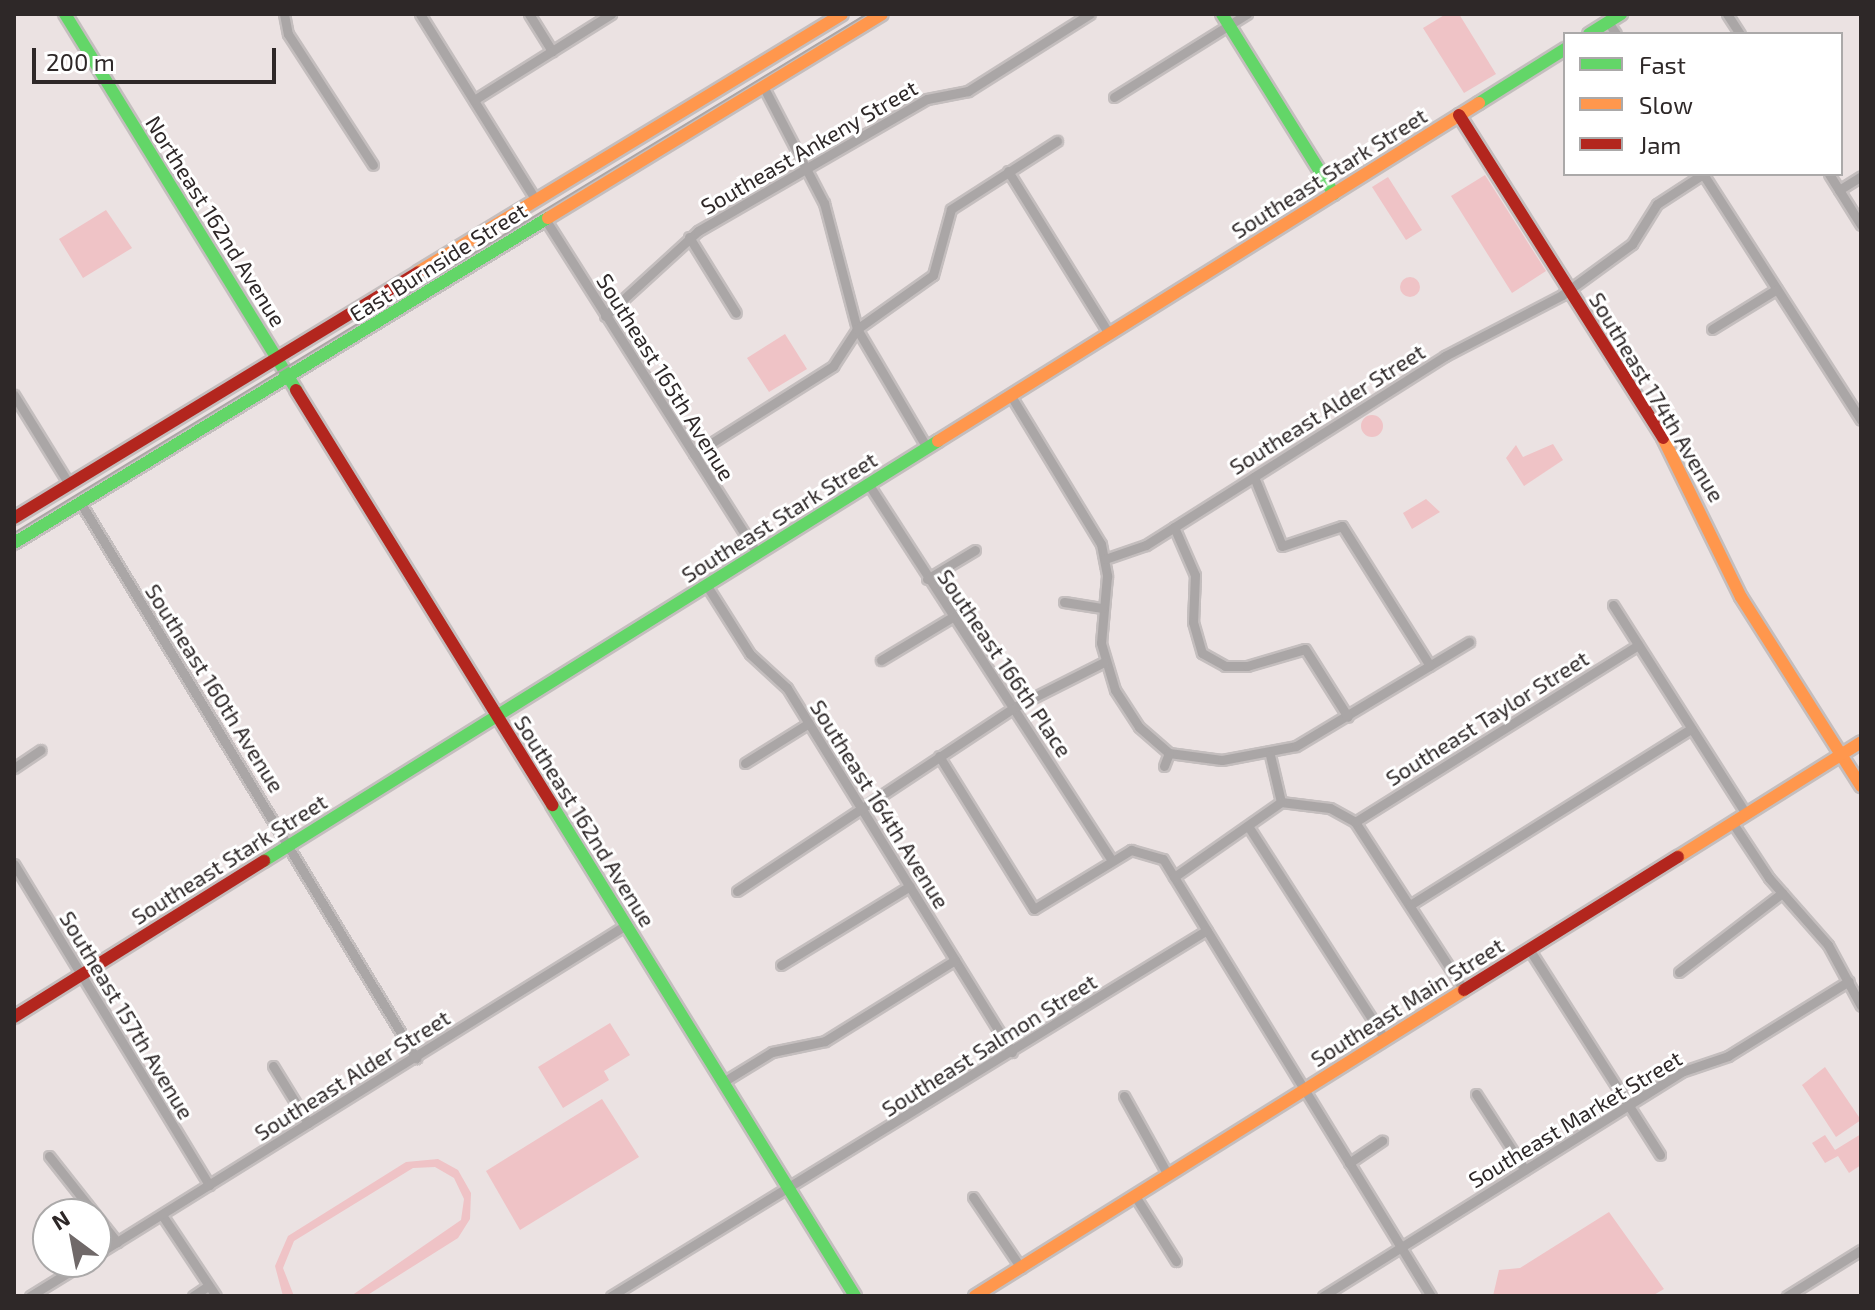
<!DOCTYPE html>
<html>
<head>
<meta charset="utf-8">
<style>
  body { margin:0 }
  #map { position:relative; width:1875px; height:1310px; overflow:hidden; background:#ebe2e2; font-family:"Exo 2",sans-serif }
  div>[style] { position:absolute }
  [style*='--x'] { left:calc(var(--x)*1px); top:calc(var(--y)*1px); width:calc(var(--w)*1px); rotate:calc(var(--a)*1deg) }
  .green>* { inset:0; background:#efc3c6 }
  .round { border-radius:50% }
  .roads { filter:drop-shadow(2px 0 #c4bebe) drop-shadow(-2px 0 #c4bebe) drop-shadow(0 2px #c4bebe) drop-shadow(0 -2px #c4bebe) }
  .street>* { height:9px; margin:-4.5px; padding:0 4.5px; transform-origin:4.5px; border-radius:4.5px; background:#aaa6a6 }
  .fast>* { height:12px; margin:-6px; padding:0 6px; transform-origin:6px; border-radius:6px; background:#63d668 }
  .slow>* { height:12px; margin:-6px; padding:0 6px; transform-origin:6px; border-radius:6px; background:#ff974d }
  .jam>* { height:12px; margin:-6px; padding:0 6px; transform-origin:6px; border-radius:6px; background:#b3261e }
  .tram>* { height:2px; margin:-1px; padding:0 1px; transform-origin:1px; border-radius:1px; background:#aca6a6 }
  span { translate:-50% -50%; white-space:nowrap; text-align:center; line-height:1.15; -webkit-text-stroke:6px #fff; paint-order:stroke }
  .street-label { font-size:22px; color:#2e2828 }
  .frame { position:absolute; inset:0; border:16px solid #2e2828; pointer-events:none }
  .legend { position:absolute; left:1563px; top:32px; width:280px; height:144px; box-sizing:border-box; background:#fff; border:2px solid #aba9a9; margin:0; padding:10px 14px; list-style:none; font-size:24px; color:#2e2828 }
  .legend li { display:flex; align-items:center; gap:16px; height:40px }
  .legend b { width:40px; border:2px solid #aba9a9 }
  .north { position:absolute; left:32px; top:1198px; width:80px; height:80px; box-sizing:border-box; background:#fff; border:2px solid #aba9a9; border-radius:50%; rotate:328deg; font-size:22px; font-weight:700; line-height:32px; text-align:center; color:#2e2828 }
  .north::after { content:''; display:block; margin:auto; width:28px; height:36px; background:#706969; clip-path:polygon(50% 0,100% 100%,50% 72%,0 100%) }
  .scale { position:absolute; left:32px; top:48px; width:244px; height:36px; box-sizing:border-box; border:4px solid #2e2828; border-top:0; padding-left:10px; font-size:24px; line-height:28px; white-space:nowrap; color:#2e2828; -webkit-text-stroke:6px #fff; paint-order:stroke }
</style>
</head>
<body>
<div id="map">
  <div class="green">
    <div style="clip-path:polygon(1446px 14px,1459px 14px,1496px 74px,1464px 93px,1423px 28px)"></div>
    <div style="clip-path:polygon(1485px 175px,1546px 271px,1512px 293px,1451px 196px)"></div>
    <div style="clip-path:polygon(1388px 177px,1422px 230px,1406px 240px,1372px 187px)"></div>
    <div style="clip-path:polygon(106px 210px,132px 248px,83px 278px,59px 239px)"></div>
    <div class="round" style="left:1400px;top:277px;width:20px;height:20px"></div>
    <div style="clip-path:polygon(785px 334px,807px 369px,769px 392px,747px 358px)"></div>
    <div class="round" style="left:1361px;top:415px;width:22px;height:22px"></div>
    <div style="clip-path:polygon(1553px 444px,1563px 460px,1524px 486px,1506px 458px,1516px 445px,1523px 457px)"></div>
    <div style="clip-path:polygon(1426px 499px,1440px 512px,1412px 529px,1403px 513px)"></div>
    <div style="clip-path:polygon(610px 1023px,630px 1055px,604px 1071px,609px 1080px,563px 1108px,538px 1067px)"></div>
    <div style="clip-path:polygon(1825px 1067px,1861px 1120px,1836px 1137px,1802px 1085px)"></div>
    <div style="clip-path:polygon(602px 1099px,639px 1157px,520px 1230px,486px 1171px)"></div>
    <div style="clip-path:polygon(1861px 1134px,1861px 1165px,1849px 1173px,1838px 1156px,1825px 1163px,1812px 1143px,1825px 1135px,1835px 1150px)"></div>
    <div style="clip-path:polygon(438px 1159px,458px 1170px,471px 1193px,470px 1219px,458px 1238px,366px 1296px,351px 1296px,461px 1220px,464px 1199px,454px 1178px,435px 1167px,413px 1168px,294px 1241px,283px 1268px,294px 1296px,283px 1296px,275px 1266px,288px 1236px,406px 1162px)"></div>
    <div style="clip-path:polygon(1609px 1212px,1664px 1289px,1652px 1296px,1493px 1296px,1499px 1270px,1520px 1268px)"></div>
  </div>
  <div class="roads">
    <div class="street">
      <div style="--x:284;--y:14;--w:20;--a:79"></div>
      <div style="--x:288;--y:34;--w:156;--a:57"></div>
      <div style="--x:420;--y:14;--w:219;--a:58.1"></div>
      <div style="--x:529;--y:14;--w:44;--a:58.1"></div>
      <div style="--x:1727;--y:14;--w:24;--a:57"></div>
      <div style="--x:1608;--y:22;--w:14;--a:56"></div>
      <div style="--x:763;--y:86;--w:132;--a:62.5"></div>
      <div style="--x:824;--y:203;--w:130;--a:75.3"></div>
      <div style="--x:857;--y:329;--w:138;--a:59.5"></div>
      <div style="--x:1114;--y:97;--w:157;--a:-32"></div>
      <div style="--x:474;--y:100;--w:162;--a:-32.1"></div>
      <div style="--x:1008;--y:171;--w:192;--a:58.2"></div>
      <div style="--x:1703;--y:174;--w:292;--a:57.3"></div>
      <div style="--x:1829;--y:174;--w:60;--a:57.9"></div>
      <div style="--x:1839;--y:190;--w:26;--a:-32"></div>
      <div style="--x:545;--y:219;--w:396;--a:57.6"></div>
      <div style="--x:689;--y:237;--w:89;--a:58.3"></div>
      <div style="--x:605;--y:316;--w:126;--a:-42.4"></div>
      <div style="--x:698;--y:231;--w:264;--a:-30"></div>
      <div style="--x:927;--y:99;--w:42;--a:-11"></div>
      <div style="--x:968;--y:91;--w:144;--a:-32.3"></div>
      <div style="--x:1712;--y:329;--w:76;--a:-31.6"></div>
      <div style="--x:14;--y:395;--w:105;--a:58.3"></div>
      <div style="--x:1011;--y:396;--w:173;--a:58.7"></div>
      <div style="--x:1101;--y:544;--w:33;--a:79"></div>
      <div style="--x:1107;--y:576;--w:67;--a:95.1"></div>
      <div style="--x:1101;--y:643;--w:49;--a:73.4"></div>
      <div style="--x:1115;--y:690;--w:44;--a:57"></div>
      <div style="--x:1139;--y:727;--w:40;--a:41"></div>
      <div style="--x:1169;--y:753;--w:53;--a:7.5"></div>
      <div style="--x:1222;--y:760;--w:75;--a:-10.7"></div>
      <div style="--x:1296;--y:746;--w:202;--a:-31"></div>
      <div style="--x:694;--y:454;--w:165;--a:-32.3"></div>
      <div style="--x:833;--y:366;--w:44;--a:-57"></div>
      <div style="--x:857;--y:329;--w:93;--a:-35.4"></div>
      <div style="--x:933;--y:275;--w:68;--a:-74.7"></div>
      <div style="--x:951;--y:209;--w:126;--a:-32.7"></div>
      <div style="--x:1254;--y:477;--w:74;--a:67.9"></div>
      <div style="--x:1282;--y:546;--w:63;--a:-18.4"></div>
      <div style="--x:1342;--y:526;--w:165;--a:57.8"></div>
      <div style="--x:869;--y:485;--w:447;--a:57.1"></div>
      <div style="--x:80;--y:502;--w:650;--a:58.85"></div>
      <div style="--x:1174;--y:527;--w:52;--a:66.4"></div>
      <div style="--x:1195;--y:575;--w:47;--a:92.4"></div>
      <div style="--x:1193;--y:622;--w:32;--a:74"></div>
      <div style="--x:1202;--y:653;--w:26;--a:29"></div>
      <div style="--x:1225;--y:666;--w:22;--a:0"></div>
      <div style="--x:1247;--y:666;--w:60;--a:-16.3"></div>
      <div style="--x:1305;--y:649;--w:80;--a:57.7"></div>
      <div style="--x:1105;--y:559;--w:43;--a:-18.9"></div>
      <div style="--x:1146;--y:545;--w:354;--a:-32.3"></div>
      <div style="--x:1445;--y:356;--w:132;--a:-27.5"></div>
      <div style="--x:1562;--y:295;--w:87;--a:-36.1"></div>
      <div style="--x:1632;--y:244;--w:47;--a:-58"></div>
      <div style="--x:1657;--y:204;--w:55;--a:-33.1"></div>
      <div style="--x:927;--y:579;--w:56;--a:-31.1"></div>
      <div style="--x:707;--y:586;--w:80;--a:57.7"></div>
      <div style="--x:750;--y:654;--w:50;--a:42.6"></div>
      <div style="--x:787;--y:688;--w:428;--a:58.3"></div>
      <div style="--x:1064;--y:602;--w:39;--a:9"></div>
      <div style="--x:1613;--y:605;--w:248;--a:57.5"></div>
      <div style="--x:881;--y:660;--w:82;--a:-31"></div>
      <div style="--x:1270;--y:755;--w:48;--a:76.8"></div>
      <div style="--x:939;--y:756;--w:180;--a:58.2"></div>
      <div style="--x:1034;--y:909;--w:114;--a:-31.3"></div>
      <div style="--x:1131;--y:850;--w:33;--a:16"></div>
      <div style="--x:1163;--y:859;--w:513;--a:58.48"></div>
      <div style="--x:745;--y:763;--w:75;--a:-32"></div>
      <div style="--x:1164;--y:766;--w:14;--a:-69"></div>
      <div style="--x:14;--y:768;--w:32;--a:-34"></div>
      <div style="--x:1281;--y:802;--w:49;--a:7"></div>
      <div style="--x:1330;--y:808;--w:29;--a:29"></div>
      <div style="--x:1355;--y:822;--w:200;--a:57"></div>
      <div style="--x:1355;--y:822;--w:334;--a:-32"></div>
      <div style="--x:1732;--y:822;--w:67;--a:56.5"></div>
      <div style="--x:1769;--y:878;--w:89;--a:48.6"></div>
      <div style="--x:1828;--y:945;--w:69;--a:61.6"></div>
      <div style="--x:1250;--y:829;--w:250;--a:57.3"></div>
      <div style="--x:14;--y:864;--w:376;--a:58.7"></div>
      <div style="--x:1174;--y:877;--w:131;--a:-35"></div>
      <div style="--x:737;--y:891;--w:336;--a:-33.5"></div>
      <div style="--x:1017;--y:706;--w:97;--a:-26.8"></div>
      <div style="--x:1410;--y:905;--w:332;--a:-32.1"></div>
      <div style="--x:1529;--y:949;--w:244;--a:57.5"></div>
      <div style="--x:781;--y:965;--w:151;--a:-31.5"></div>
      <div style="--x:1679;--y:972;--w:130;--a:-37.5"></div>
      <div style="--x:273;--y:1066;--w:67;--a:58.4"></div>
      <div style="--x:723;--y:1082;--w:57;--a:-31.5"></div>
      <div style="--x:772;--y:1052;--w:54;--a:-11.7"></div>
      <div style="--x:825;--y:1041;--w:153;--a:-31.9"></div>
      <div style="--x:1476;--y:1094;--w:90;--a:57.2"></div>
      <div style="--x:1124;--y:1096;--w:90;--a:60.9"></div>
      <div style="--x:49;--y:1156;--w:110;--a:51.7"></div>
      <div style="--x:1349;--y:1163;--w:40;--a:-34"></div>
      <div style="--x:1135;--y:1196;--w:77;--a:57.8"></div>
      <div style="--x:973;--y:1197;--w:86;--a:55.9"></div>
      <div style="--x:162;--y:1215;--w:97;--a:56.3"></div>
      <div style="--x:96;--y:1255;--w:624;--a:-31.91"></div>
      <div style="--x:30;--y:1296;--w:65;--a:-31.7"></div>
      <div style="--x:193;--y:1296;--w:18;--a:-34"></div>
      <div style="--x:611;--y:1296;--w:699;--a:-31.55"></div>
      <div style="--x:1323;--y:1296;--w:422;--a:-32"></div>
      <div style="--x:1681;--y:1072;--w:50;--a:-18.8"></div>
      <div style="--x:1728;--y:1056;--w:142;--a:-31.8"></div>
      <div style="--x:1787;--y:1296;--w:87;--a:-31.9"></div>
    </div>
    <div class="fast">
      <div style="--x:65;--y:14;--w:441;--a:58.4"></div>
      <div style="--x:1222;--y:14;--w:212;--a:58.1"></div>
      <div style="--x:1589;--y:34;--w:38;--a:-32"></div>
      <div style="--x:1479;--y:103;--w:102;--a:-32.1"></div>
      <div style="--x:14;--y:543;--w:625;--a:-31.33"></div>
      <div style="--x:552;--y:805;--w:577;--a:58.32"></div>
      <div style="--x:264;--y:861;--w:794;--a:-31.93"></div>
    </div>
    <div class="slow">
      <div style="--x:548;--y:218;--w:391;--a:-31.4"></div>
      <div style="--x:418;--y:272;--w:496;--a:-31.3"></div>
      <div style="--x:1663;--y:438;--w:177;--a:63.9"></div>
      <div style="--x:1741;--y:597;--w:224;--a:57.6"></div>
      <div style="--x:938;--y:441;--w:638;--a:-32"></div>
      <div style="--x:1678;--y:857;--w:216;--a:-32.1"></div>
      <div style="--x:975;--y:1296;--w:577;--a:-32.04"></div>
    </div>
    <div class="jam">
      <div style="--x:1459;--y:115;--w:382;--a:57.7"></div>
      <div style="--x:296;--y:390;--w:488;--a:58.3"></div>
      <div style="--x:14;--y:518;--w:473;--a:-31.3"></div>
      <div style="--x:1464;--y:990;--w:252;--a:-31.9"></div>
      <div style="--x:14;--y:1017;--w:295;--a:-32"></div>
    </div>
  </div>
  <div class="tram">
    <div style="--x:14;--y:533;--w:998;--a:-31.32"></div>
  </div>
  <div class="street-label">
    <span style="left:809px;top:147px;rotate:-30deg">Southeast Ankeny Street</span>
    <span style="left:1329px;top:173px;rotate:-32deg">Southeast Stark Street</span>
    <span style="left:216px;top:221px;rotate:58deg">Northeast 162nd Avenue</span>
    <span style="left:438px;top:262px;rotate:-32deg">East Burnside Street</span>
    <span style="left:666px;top:377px;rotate:58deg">Southeast 165th Avenue</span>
    <span style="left:1657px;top:397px;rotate:59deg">Southeast 174th Avenue</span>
    <span style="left:1327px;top:409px;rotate:-32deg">Southeast Alder Street</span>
    <span style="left:779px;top:517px;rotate:-32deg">Southeast Stark Street</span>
    <span style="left:1005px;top:663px;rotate:56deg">Southeast 166th Place</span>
    <span style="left:215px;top:688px;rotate:58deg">Southeast 160th Avenue</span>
    <span style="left:1487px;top:718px;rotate:-32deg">Southeast Taylor Street</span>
    <span style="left:880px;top:804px;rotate:58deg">Southeast 164th Avenue</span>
    <span style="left:585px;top:821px;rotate:58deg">Southeast 162nd Avenue</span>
    <span style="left:229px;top:859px;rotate:-32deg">Southeast Stark Street</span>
    <span style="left:1407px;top:1002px;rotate:-32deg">Southeast Main Street</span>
    <span style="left:127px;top:1015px;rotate:59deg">Southeast 157th Avenue</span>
    <span style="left:989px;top:1045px;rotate:-32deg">Southeast Salmon Street</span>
    <span style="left:352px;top:1075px;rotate:-32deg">Southeast Alder Street</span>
    <span style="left:1575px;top:1119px;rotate:-31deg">Southeast Market Street</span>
  </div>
  <div class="frame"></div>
  <ul class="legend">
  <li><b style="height:10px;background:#63d668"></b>Fast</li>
  <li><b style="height:10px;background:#ff974d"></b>Slow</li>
  <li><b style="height:10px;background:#b3261e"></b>Jam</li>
  </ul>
  <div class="north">N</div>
  <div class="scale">200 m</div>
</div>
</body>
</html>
